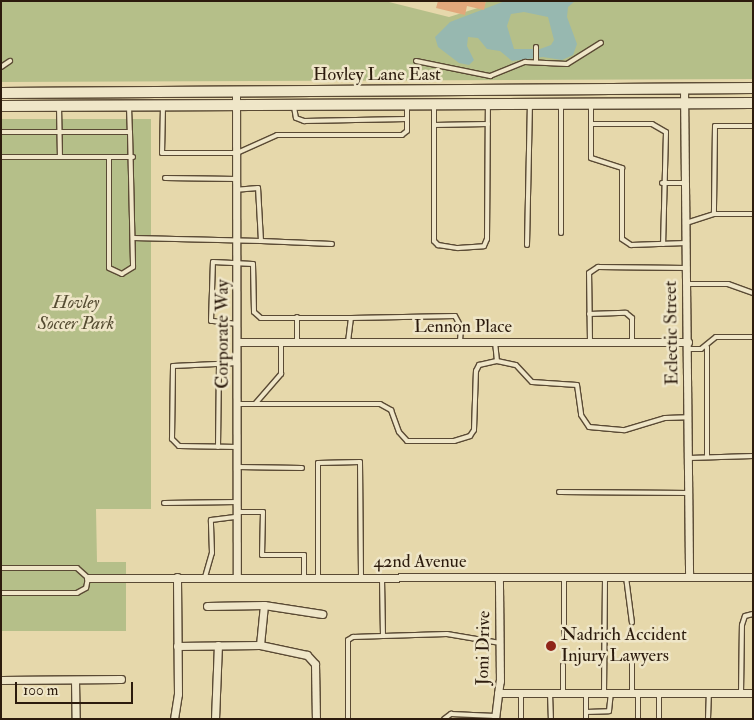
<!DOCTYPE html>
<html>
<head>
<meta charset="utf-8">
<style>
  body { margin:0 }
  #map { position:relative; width:754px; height:720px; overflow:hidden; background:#e6d8ab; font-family:"IM FELL Double Pica",serif }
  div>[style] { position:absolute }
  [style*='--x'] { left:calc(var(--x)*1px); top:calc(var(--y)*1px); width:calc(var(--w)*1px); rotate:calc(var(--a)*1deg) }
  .green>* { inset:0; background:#b5bf89 }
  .water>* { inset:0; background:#97b8b0 }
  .building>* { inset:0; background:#e2a87b }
  .roads { filter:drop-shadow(1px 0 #5a4a34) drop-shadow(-1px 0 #5a4a34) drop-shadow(0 1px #5a4a34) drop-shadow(0 -1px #5a4a34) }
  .lane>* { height:4px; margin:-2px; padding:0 2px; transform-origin:2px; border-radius:2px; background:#efe6c8 }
  .street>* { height:7px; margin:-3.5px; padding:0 3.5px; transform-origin:3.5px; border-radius:3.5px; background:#efe6c8 }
  .secondary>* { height:10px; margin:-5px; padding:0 5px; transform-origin:5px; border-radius:5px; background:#efe6c8 }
  .dots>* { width:14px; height:14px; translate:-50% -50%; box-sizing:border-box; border:2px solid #efe6c8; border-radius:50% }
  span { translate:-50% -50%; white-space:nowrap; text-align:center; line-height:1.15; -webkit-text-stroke:5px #efe6c8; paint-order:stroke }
  .street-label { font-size:18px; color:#2c1b0d }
  .park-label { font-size:18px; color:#554c32; font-style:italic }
  .poi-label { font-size:18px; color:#2c1b0d }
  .left { translate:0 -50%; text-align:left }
  .frame { position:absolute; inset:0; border:2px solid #2c1b0d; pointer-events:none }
  .scale { position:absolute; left:15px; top:682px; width:118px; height:22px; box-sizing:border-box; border:2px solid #2c1b0d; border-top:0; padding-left:6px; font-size:15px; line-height:18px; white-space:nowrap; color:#2c1b0d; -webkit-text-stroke:4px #efe6c8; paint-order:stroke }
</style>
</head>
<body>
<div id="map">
  <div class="green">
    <div style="clip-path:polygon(1px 1px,385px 1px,449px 17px,484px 6px,486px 1px,753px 1px,753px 79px,1px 82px)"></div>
    <div style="clip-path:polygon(1px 119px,151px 119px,151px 509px,96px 509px,97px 562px,126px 562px,126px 631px,1px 631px)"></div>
  </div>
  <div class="water">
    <div style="clip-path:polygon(evenodd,505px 1px,575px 1px,568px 7px,567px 17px,577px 44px,573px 55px,562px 60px,543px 57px,512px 61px,500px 51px,487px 49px,478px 38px,468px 37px,467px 46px,474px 60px,469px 65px,459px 63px,438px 47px,435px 37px,450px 22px,505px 1px,524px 12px,548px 17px,554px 40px,551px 45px,540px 49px,514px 49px,507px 26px,511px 14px,524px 12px)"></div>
  </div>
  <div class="building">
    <div style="clip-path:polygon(438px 1px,486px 1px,484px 10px,467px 6px,465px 15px,436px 8px)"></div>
  </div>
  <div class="roads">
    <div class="lane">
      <div style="--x:536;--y:47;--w:15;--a:90"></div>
      <div style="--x:416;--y:61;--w:76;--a:11.5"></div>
      <div style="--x:490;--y:76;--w:38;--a:-22"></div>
      <div style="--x:525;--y:62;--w:42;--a:2.7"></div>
      <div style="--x:567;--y:64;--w:40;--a:-32"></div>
      <div style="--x:1;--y:67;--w:11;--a:-34"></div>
      <div style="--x:591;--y:104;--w:54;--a:90"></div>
      <div style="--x:591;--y:158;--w:33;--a:18"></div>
      <div style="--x:622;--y:168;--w:71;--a:90"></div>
      <div style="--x:622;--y:239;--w:11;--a:34"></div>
      <div style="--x:631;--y:245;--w:55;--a:-2.1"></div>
      <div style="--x:59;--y:106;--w:51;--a:88.9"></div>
      <div style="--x:163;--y:106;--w:47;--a:91.2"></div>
      <div style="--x:162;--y:153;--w:75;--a:0"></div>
      <div style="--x:237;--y:153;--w:44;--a:-24.2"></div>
      <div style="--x:277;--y:135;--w:125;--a:0"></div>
      <div style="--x:402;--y:135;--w:6;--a:-39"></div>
      <div style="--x:407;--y:131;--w:26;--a:-90"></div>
      <div style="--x:434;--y:106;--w:135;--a:90"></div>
      <div style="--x:434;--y:241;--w:6;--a:45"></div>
      <div style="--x:438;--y:245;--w:20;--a:9"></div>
      <div style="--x:458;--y:248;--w:26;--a:-4"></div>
      <div style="--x:484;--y:246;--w:8;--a:-67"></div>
      <div style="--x:487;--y:239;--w:133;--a:-89.6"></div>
      <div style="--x:129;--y:107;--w:25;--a:88"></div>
      <div style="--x:294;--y:107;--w:11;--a:80"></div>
      <div style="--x:296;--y:118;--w:9;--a:21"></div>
      <div style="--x:304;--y:121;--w:103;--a:-1.1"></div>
      <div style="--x:591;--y:124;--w:61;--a:0"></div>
      <div style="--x:652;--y:124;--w:16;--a:30"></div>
      <div style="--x:666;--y:132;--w:112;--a:91.5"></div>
      <div style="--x:434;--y:125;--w:54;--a:-1.1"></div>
      <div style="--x:753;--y:126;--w:38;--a:180"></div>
      <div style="--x:715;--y:126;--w:88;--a:90.7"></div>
      <div style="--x:714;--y:214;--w:39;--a:0"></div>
      <div style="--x:1;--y:132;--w:129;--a:0"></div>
      <div style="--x:130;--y:132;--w:135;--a:88.7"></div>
      <div style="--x:133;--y:267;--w:13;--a:148"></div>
      <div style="--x:122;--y:274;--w:14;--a:-155"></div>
      <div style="--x:109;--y:268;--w:111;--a:-90"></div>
      <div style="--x:109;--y:157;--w:108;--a:180"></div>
      <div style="--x:109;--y:157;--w:24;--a:0"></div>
      <div style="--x:165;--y:178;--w:72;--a:0.8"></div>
      <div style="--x:662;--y:183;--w:23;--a:0"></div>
      <div style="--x:686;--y:223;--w:29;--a:-18"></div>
      <div style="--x:561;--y:233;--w:127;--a:-90"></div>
      <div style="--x:133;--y:238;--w:128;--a:1.3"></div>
      <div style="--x:261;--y:241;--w:53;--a:-93.2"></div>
      <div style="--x:258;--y:188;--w:21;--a:175"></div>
      <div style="--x:261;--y:241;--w:71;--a:2.4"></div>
      <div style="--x:527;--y:245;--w:139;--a:-88.8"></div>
      <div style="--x:687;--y:284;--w:41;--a:0"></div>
      <div style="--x:728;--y:284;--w:27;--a:20"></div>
      <div style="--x:589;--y:314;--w:37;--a:-2"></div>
      <div style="--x:626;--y:313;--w:8;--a:40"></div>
      <div style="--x:632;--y:318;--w:24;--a:90"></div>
      <div style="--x:297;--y:317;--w:25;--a:90"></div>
      <div style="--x:237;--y:324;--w:26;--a:-173"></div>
      <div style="--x:211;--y:321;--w:59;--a:-88.1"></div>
      <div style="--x:213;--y:262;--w:40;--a:2.9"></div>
      <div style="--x:253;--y:264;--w:48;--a:88.8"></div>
      <div style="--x:254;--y:312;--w:9;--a:41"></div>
      <div style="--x:261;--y:318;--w:90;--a:0"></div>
      <div style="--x:590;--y:341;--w:68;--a:-90.8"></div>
      <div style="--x:589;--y:273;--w:11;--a:-34"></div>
      <div style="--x:598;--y:267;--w:88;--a:0.7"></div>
      <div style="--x:348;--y:342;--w:24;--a:-83"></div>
      <div style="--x:351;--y:318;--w:104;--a:-1.1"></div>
      <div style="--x:455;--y:316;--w:13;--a:61"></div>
      <div style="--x:461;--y:327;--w:15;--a:94"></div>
      <div style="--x:495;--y:342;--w:19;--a:84"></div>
      <div style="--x:497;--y:361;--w:19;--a:12"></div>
      <div style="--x:516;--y:365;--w:23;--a:47"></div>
      <div style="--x:532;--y:382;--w:45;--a:3.8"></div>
      <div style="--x:577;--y:385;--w:30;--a:82"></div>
      <div style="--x:581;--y:415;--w:14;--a:56"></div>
      <div style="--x:589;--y:427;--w:36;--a:5"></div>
      <div style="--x:625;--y:430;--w:42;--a:-16.7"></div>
      <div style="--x:665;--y:418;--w:23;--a:-2"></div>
      <div style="--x:707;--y:347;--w:110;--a:90"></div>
      <div style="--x:688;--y:349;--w:13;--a:0"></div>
      <div style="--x:701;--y:349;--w:19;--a:-39"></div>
      <div style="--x:716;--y:337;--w:37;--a:0"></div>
      <div style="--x:238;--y:404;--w:142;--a:0"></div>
      <div style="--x:380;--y:404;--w:13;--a:29"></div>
      <div style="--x:391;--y:410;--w:23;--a:70"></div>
      <div style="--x:399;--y:432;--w:12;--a:48"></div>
      <div style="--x:407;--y:441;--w:47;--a:0"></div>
      <div style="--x:454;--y:441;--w:17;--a:-17"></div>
      <div style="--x:470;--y:436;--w:7;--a:-56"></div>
      <div style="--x:474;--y:430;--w:59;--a:-88.1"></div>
      <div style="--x:476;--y:371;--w:7;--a:-63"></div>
      <div style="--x:479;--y:365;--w:18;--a:-13"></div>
      <div style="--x:255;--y:404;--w:40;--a:-49"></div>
      <div style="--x:281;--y:374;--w:32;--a:-90"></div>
      <div style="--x:218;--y:447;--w:83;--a:-89.3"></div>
      <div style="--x:238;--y:447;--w:59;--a:-179"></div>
      <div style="--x:179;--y:446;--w:10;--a:-135"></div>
      <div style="--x:172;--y:439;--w:73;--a:-89.2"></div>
      <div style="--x:173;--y:366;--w:65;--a:-2.6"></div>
      <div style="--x:689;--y:458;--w:64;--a:-1.8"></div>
      <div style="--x:238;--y:467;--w:64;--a:0.9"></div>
      <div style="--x:559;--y:492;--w:130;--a:0.4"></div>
      <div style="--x:164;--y:503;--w:73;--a:-0.8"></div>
      <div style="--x:238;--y:512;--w:25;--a:0"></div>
      <div style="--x:263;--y:512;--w:43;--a:91.3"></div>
      <div style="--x:262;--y:555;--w:42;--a:0"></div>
      <div style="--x:304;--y:555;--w:22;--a:90"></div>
      <div style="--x:1;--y:568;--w:76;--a:0"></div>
      <div style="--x:77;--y:568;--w:15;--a:42"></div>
      <div style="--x:88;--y:578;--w:10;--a:101"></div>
      <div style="--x:86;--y:588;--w:10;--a:151"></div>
      <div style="--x:77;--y:593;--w:76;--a:180"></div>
      <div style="--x:205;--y:577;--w:25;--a:-74"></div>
      <div style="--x:212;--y:553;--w:33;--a:-92"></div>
      <div style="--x:211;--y:520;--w:26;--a:-7"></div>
      <div style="--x:318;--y:577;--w:114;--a:-90"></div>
      <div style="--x:318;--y:463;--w:42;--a:-1.4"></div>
      <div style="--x:360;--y:462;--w:115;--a:89.5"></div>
      <div style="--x:564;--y:577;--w:57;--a:90"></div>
      <div style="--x:626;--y:577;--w:46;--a:82.6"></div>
      <div style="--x:383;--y:636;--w:64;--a:-1.8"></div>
      <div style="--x:447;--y:634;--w:54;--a:9.6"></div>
      <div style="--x:563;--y:665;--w:28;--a:90"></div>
      <div style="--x:550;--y:693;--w:26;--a:88"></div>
      <div style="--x:604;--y:693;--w:116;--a:-89.5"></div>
      <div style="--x:632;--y:693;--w:30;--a:-90"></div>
      <div style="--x:638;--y:693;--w:26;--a:90"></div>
      <div style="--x:659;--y:693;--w:26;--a:90"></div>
      <div style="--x:741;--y:693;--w:68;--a:-89.2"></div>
      <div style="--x:742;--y:625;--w:9;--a:-72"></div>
      <div style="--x:745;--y:616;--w:8;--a:-14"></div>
      <div style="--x:521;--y:694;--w:25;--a:90"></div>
      <div style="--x:586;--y:712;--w:23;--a:-2"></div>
      <div style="--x:609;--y:711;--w:18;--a:-84"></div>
      <div style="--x:348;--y:719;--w:79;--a:-90"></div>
      <div style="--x:348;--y:640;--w:6;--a:-31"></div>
      <div style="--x:353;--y:637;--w:30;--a:-2"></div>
      <div style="--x:383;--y:636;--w:59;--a:-91"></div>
      <div style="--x:444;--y:719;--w:9;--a:-36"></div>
      <div style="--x:451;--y:714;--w:44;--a:2.6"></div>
      <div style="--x:586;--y:719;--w:26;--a:-90"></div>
      <div style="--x:708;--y:719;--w:26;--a:-88"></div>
    </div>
    <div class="street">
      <div style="--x:684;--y:89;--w:488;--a:89.4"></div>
      <div style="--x:236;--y:92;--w:485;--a:89.9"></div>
      <div style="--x:238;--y:342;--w:450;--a:0"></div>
      <div style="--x:88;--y:578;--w:665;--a:-0.09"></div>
      <div style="--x:207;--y:606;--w:57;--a:-1"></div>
      <div style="--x:264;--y:605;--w:59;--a:8.8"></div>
      <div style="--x:260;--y:645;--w:40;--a:-84.3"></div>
      <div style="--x:177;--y:646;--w:83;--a:-0.7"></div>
      <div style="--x:260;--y:645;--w:48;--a:12"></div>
      <div style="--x:307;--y:655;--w:12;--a:48"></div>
      <div style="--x:315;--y:664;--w:55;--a:89"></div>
      <div style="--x:1;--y:680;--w:120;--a:-0.5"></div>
      <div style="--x:75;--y:680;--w:39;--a:89"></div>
      <div style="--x:498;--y:693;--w:255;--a:0"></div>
      <div style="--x:174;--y:719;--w:25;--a:-81"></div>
      <div style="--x:178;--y:694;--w:117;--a:-90.5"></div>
      <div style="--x:215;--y:719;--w:74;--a:-87.7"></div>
      <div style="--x:495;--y:719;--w:38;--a:-83"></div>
      <div style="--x:500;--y:681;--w:104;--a:-90.6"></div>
    </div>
    <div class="secondary">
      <div style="--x:1;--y:93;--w:752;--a:-0.38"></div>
      <div style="--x:1;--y:106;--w:752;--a:-0.23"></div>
    </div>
  </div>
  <div class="dots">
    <div style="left:551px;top:646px;background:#8f2418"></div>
  </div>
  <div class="street-label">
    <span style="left:377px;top:75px">Hovley Lane East</span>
    <span style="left:463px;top:327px">Lennon Place</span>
    <span style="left:672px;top:333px;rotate:-91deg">Eclectic Street</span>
    <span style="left:223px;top:334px;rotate:-90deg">Corporate Way</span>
    <span style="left:420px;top:562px">42nd Avenue</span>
    <span style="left:484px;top:648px;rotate:-89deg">Joni Drive</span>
  </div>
  <div class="park-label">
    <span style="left:76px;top:314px">Hovley<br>Soccer Park</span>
  </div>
  <div class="poi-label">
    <span class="left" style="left:561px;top:646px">Nadrich Accident<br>Injury Lawyers</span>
  </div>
  <div class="frame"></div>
  <div class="scale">100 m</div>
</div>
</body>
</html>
